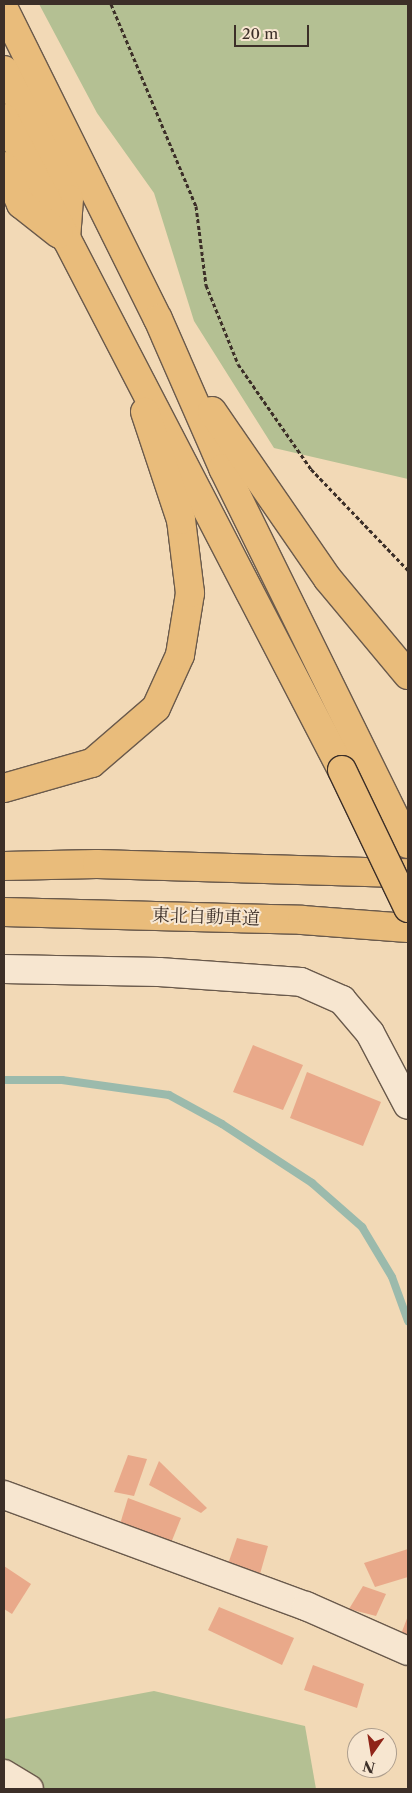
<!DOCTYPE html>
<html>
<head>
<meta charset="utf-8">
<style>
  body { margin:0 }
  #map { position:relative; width:412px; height:1793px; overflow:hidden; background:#f2d9b6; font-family:"Libre Caslon Text","Noto Serif JP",serif }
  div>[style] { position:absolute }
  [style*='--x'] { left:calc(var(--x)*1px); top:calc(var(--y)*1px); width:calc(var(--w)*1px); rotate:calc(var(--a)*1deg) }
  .green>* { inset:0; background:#b4c093 }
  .stream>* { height:8px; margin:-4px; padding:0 4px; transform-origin:4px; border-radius:4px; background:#9bbaac }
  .building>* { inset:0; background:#e9a98a }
  .path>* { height:3px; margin-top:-1.5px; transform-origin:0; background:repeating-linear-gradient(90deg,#3c2f28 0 4px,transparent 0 6.5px) }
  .roads { filter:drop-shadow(1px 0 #6a5a4c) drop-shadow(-1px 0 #6a5a4c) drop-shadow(0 1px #6a5a4c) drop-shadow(0 -1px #6a5a4c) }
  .minor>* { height:28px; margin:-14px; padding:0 14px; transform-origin:14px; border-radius:14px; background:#f7e6d0 }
  .motorway>* { height:28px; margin:-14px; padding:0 14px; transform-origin:14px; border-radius:14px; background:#e9bc7b }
  .bridges { filter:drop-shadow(1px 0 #3c2f28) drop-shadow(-1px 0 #3c2f28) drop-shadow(0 1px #3c2f28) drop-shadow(0 -1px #3c2f28) }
  .motorway-bridge>* { height:28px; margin:-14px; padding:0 14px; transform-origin:14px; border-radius:14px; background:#e9bc7b }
  span { translate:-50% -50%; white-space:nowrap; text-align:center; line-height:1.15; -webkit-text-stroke:4px #f7e6d0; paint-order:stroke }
  .street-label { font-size:18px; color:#3c2f28 }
  .frame { position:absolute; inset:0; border:5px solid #3c2f28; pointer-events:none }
  .north { position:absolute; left:347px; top:1728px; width:50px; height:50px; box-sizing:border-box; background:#f7e6d0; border:1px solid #ac9d8d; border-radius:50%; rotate:193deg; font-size:14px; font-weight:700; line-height:20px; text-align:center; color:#3c2f28 }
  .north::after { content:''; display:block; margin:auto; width:18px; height:22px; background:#8f2418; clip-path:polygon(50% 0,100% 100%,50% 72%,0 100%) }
  .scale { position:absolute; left:234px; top:25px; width:75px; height:22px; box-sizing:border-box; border:2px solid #3c2f28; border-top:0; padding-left:6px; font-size:15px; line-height:18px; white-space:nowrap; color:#3c2f28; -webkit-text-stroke:4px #f7e6d0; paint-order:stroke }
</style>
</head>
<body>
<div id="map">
  <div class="green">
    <div style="clip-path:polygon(39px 4px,408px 4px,408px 479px,274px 448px,194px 321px,154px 193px,97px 113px)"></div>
    <div style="clip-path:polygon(154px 1691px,305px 1726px,316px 1789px,4px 1789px,4px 1719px)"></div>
  </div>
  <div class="stream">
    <div style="--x:4;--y:1080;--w:58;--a:0"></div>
    <div style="--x:62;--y:1080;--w:108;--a:8"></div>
    <div style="--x:169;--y:1095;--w:60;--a:28.7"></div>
    <div style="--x:222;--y:1124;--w:108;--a:33.2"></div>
    <div style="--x:312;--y:1183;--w:67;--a:41.3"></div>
    <div style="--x:362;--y:1227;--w:58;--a:59"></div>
    <div style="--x:392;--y:1277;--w:47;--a:70"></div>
  </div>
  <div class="building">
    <div style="clip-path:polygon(253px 1045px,303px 1065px,283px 1110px,233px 1092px)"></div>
    <div style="clip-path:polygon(307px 1072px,381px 1102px,363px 1146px,290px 1118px)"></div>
    <div style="clip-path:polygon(128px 1455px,147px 1459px,134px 1496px,114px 1492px)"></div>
    <div style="clip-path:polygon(159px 1461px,207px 1508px,201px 1513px,149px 1485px)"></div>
    <div style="clip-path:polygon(128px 1498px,181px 1518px,171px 1543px,120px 1524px)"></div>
    <div style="clip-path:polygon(237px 1538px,268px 1546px,260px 1574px,228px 1564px)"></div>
    <div style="clip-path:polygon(408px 1549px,408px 1577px,375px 1587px,364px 1563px)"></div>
    <div style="clip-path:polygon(4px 1566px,31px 1584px,12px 1614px,4px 1609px)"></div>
    <div style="clip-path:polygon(363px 1586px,386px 1594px,376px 1616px,349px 1609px)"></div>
    <div style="clip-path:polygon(219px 1607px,294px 1638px,282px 1665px,208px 1630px)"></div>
    <div style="clip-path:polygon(408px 1616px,408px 1636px,401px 1634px)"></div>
    <div style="clip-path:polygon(313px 1665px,364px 1684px,357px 1708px,304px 1690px)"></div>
  </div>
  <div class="path">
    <div style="--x:111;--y:4;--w:219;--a:67.2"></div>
    <div style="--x:196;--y:206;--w:80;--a:82.8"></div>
    <div style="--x:206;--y:285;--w:85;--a:67.9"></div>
    <div style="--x:238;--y:364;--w:128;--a:55.2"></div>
    <div style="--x:311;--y:469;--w:140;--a:46.2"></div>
  </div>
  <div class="roads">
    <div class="minor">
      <div style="--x:4;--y:969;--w:155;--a:1.1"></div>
      <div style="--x:159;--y:972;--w:142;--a:4"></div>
      <div style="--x:301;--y:982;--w:45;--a:23.7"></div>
      <div style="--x:342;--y:1000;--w:43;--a:49.7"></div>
      <div style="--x:370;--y:1033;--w:81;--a:62.2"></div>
      <div style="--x:4;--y:1495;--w:322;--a:20.2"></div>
      <div style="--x:306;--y:1606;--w:111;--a:23.8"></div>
      <div style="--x:4;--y:1774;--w:29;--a:31"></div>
    </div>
    <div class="motorway">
      <div style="--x:4;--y:9;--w:346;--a:63.6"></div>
      <div style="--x:158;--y:319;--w:163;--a:66.4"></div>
      <div style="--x:223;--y:468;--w:419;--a:63.8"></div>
      <div style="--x:4;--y:70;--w:144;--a:63.3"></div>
      <div style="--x:69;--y:199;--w:40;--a:94.3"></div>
      <div style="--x:4;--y:118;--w:734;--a:62.6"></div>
      <div style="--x:4;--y:166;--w:42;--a:65.9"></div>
      <div style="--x:21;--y:204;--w:48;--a:38.3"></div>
      <div style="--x:212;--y:411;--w:204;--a:55.4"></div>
      <div style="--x:328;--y:579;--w:125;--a:50.2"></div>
      <div style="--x:4;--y:788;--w:91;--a:-15.9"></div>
      <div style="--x:92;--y:763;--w:84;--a:-40.7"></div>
      <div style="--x:156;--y:708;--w:58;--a:-65.6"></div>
      <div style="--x:180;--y:655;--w:63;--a:-80.8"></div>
      <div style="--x:190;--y:593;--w:74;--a:-97"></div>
      <div style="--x:181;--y:520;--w:114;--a:-108.4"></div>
      <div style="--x:4;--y:866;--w:93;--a:-1.2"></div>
      <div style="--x:97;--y:864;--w:311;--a:1.7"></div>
      <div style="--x:4;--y:912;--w:298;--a:1.5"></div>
      <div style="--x:302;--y:920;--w:106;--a:4.3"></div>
    </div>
  </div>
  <div class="bridges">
    <div class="motorway-bridge">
      <div style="--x:342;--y:770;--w:153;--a:64.4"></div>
    </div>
  </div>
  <div class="street-label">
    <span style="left:206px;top:917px;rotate:2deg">東北自動車道</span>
  </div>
  <div class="frame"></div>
  <div class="north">N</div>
  <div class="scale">20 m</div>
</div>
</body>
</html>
